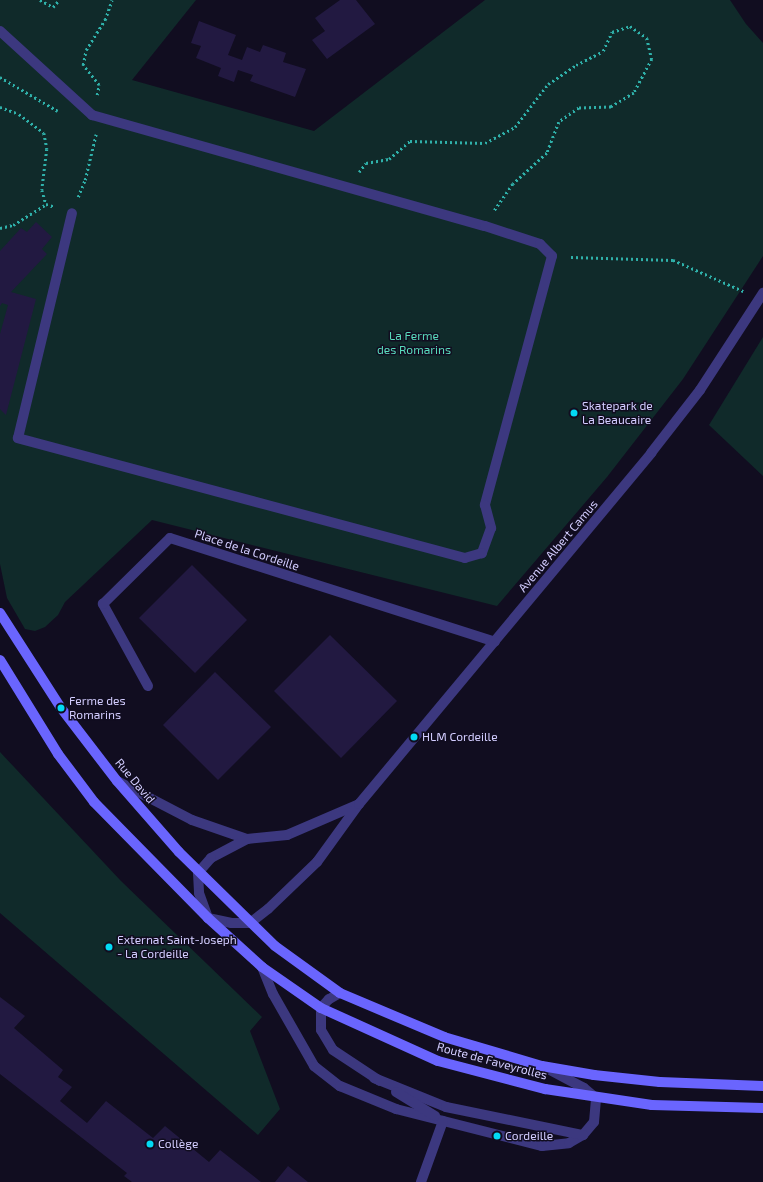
<!DOCTYPE html>
<html>
<head>
<meta charset="utf-8">
<style>
  body { margin:0 }
  #map { position:relative; width:763px; height:1182px; overflow:hidden; background:#110d20; font-family:"Exo 2",sans-serif }
  div>[style] { position:absolute }
  [style*='--x'] { left:calc(var(--x)*1px); top:calc(var(--y)*1px); width:calc(var(--w)*1px); rotate:calc(var(--a)*1deg) }
  .green>* { inset:0; background:#102a2a }
  .building>* { inset:0; background:#221941 }
  .path>* { height:2.5px; margin-top:-1.25px; transform-origin:0; background:repeating-linear-gradient(90deg,#2fb1aa 0 2px,transparent 0 5px) }
  .service>* { height:10px; margin:-5px; padding:0 5px; transform-origin:5px; border-radius:5px; background:#3c387f }
  .tertiary>* { height:10px; margin:-5px; padding:0 5px; transform-origin:5px; border-radius:5px; background:#3c387f }
  .secondary>* { height:10px; margin:-5px; padding:0 5px; transform-origin:5px; border-radius:5px; background:#6a65fe }
  .dots>* { width:11px; height:11px; translate:-50% -50%; box-sizing:border-box; border:2px solid #110d20; border-radius:50% }
  span { translate:-50% -50%; white-space:nowrap; text-align:center; line-height:1.15; -webkit-text-stroke:3px #110d20; paint-order:stroke }
  .park-label { font-size:12px; color:#5addbe }
  .poi-label { font-size:12px; color:#d3cdff }
  .left { translate:0 -50%; text-align:left }
  .street-label { font-size:12px; color:#d3cdff }
</style>
</head>
<body>
<div id="map">
  <div class="green">
    <div style="clip-path:polygon(0 0,196px 0,132px 80px,314px 131px,485px 0,730px 0,746px 24px,763px 43px,763px 256px,683px 379px,607px 477px,497px 606px,152px 520px,65px 602px,58px 615px,45px 627px,35px 631px,25px 629px,7px 598px,0 564px)"></div>
    <div style="clip-path:polygon(763px 337px,763px 476px,709px 425px)"></div>
    <div style="clip-path:polygon(0 752px,121px 881px,262px 1017px,250px 1031px,280px 1109px,258px 1135px,0 913px)"></div>
  </div>
  <div class="building">
    <div style="clip-path:polygon(340px 0,356px 0,375px 24px,327px 59px,312px 40px,325px 31px,315px 18px)"></div>
    <div style="clip-path:polygon(199px 21px,236px 35px,228px 55px,242px 60px,247px 47px,260px 52px,263px 45px,286px 53px,283px 62px,306px 69px,295px 97px,250px 81px,253px 75px,238px 70px,234px 82px,218px 76px,221px 68px,196px 58px,201px 46px,191px 43px)"></div>
    <div style="clip-path:polygon(36px 222px,52px 237px,42px 249px,47px 254px,11px 292px,36px 299px,6px 415px,0 409px,0 334px,8px 305px,2px 303px,0 306px,0 251px,21px 228px,27px 232px)"></div>
    <div style="clip-path:polygon(192px 565px,247px 620px,195px 673px,139px 618px)"></div>
    <div style="clip-path:polygon(330px 635px,397px 701px,341px 758px,274px 691px)"></div>
    <div style="clip-path:polygon(215px 672px,271px 727px,218px 780px,163px 725px)"></div>
    <div style="clip-path:polygon(0 997px,25px 1016px,14px 1028px,63px 1070px,58px 1077px,72px 1087px,60px 1101px,87px 1123px,106px 1101px,153px 1138px,165px 1126px,209px 1162px,220px 1150px,261px 1182px,132px 1182px,124px 1176px,127px 1173px,0 1074px)"></div>
    <div style="clip-path:polygon(288px 1166px,308px 1182px,275px 1182px)"></div>
  </div>
  <div class="path">
    <div style="--x:40;--y:0;--w:15;--a:28"></div>
    <div style="--x:53;--y:7;--w:9;--a:-49"></div>
    <div style="--x:0;--y:77;--w:67;--a:30.4"></div>
    <div style="--x:97;--y:95;--w:10;--a:-79"></div>
    <div style="--x:99;--y:85;--w:26;--a:-129"></div>
    <div style="--x:83;--y:65;--w:15;--a:-79"></div>
    <div style="--x:86;--y:50;--w:36;--a:-58"></div>
    <div style="--x:105;--y:20;--w:21;--a:-71"></div>
    <div style="--x:0;--y:107;--w:20;--a:20"></div>
    <div style="--x:19;--y:114;--w:31;--a:37"></div>
    <div style="--x:44;--y:133;--w:16;--a:79"></div>
    <div style="--x:47;--y:149;--w:41;--a:97"></div>
    <div style="--x:42;--y:190;--w:15;--a:74"></div>
    <div style="--x:46;--y:204;--w:9;--a:18"></div>
    <div style="--x:359;--y:172;--w:11;--a:-52"></div>
    <div style="--x:366;--y:163;--w:23;--a:-10"></div>
    <div style="--x:389;--y:159;--w:28;--a:-41"></div>
    <div style="--x:410;--y:141;--w:75;--a:1.5"></div>
    <div style="--x:485;--y:143;--w:34;--a:-28"></div>
    <div style="--x:515;--y:127;--w:54;--a:-52.5"></div>
    <div style="--x:548;--y:84;--w:34;--a:-34"></div>
    <div style="--x:576;--y:65;--w:30;--a:-27"></div>
    <div style="--x:603;--y:51;--w:21;--a:-65"></div>
    <div style="--x:612;--y:32;--w:19;--a:-18"></div>
    <div style="--x:630;--y:26;--w:21;--a:35"></div>
    <div style="--x:647;--y:38;--w:22;--a:77"></div>
    <div style="--x:652;--y:59;--w:38;--a:118"></div>
    <div style="--x:634;--y:93;--w:27;--a:149"></div>
    <div style="--x:611;--y:107;--w:32;--a:178"></div>
    <div style="--x:579;--y:108;--w:24;--a:145"></div>
    <div style="--x:559;--y:122;--w:33;--a:111"></div>
    <div style="--x:547;--y:153;--w:46;--a:137.6"></div>
    <div style="--x:513;--y:184;--w:32;--a:125"></div>
    <div style="--x:78;--y:197;--w:18;--a:-68"></div>
    <div style="--x:85;--y:180;--w:47;--a:-76.6"></div>
    <div style="--x:0;--y:228;--w:13;--a:-13"></div>
    <div style="--x:13;--y:225;--w:39;--a:-32"></div>
    <div style="--x:571;--y:257;--w:102;--a:1.7"></div>
    <div style="--x:673;--y:260;--w:77;--a:23.9"></div>
  </div>
  <div class="service">
    <div style="--x:0;--y:31;--w:125;--a:42.4"></div>
    <div style="--x:92;--y:115;--w:408;--a:15.8"></div>
    <div style="--x:485;--y:226;--w:58;--a:18.1"></div>
    <div style="--x:540;--y:244;--w:17;--a:45"></div>
    <div style="--x:552;--y:256;--w:258;--a:105.1"></div>
    <div style="--x:485;--y:505;--w:24;--a:75"></div>
    <div style="--x:491;--y:528;--w:27;--a:110"></div>
    <div style="--x:482;--y:553;--w:18;--a:164"></div>
    <div style="--x:465;--y:558;--w:463;--a:-165"></div>
    <div style="--x:18;--y:438;--w:231;--a:-76.5"></div>
    <div style="--x:148;--y:686;--w:94;--a:-118.8"></div>
    <div style="--x:103;--y:604;--w:94;--a:-44.6"></div>
    <div style="--x:170;--y:538;--w:341;--a:17.7"></div>
    <div style="--x:262;--y:967;--w:29;--a:68"></div>
    <div style="--x:273;--y:994;--w:83;--a:60.3"></div>
    <div style="--x:314;--y:1066;--w:33;--a:38"></div>
    <div style="--x:340;--y:1086;--w:61;--a:22.3"></div>
    <div style="--x:396;--y:1109;--w:151;--a:14.2"></div>
    <div style="--x:542;--y:1146;--w:27;--a:-6"></div>
    <div style="--x:569;--y:1143;--w:16;--a:-30"></div>
    <div style="--x:583;--y:1135;--w:17;--a:-50"></div>
    <div style="--x:594;--y:1122;--w:24;--a:-85"></div>
    <div style="--x:596;--y:1098;--w:16;--a:-140"></div>
    <div style="--x:584;--y:1088;--w:43;--a:-152.2"></div>
    <div style="--x:340;--y:993;--w:13;--a:151"></div>
    <div style="--x:329;--y:999;--w:12;--a:132"></div>
    <div style="--x:321;--y:1008;--w:22;--a:90"></div>
    <div style="--x:321;--y:1030;--w:23;--a:59"></div>
    <div style="--x:333;--y:1050;--w:56;--a:33.4"></div>
    <div style="--x:374;--y:1078;--w:78;--a:21.9"></div>
    <div style="--x:446;--y:1107;--w:140;--a:11.6"></div>
    <div style="--x:396;--y:1092;--w:46;--a:31.6"></div>
    <div style="--x:421;--y:1182;--w:65;--a:-70.2"></div>
  </div>
  <div class="tertiary">
    <div style="--x:119;--y:782;--w:82;--a:27.5"></div>
    <div style="--x:192;--y:820;--w:58;--a:19.1"></div>
    <div style="--x:359;--y:804;--w:78;--a:156.7"></div>
    <div style="--x:287;--y:835;--w:40;--a:174.3"></div>
    <div style="--x:247;--y:839;--w:41;--a:152.2"></div>
    <div style="--x:211;--y:858;--w:20;--a:131"></div>
    <div style="--x:198;--y:873;--w:20;--a:87"></div>
    <div style="--x:199;--y:893;--w:27;--a:70"></div>
    <div style="--x:208;--y:918;--w:24;--a:12"></div>
    <div style="--x:231;--y:923;--w:19;--a:0"></div>
    <div style="--x:250;--y:923;--w:23;--a:-38"></div>
    <div style="--x:268;--y:909;--w:68;--a:-43.8"></div>
    <div style="--x:317;--y:862;--w:72;--a:-54.1"></div>
    <div style="--x:359;--y:804;--w:457;--a:-50.2"></div>
    <div style="--x:651;--y:453;--w:80;--a:-52.1"></div>
    <div style="--x:700;--y:390;--w:116;--a:-57"></div>
  </div>
  <div class="secondary">
    <div style="--x:0;--y:613;--w:113;--a:57.3"></div>
    <div style="--x:61;--y:708;--w:92;--a:52.5"></div>
    <div style="--x:117;--y:781;--w:94;--a:48.9"></div>
    <div style="--x:179;--y:852;--w:134;--a:44.4"></div>
    <div style="--x:275;--y:946;--w:80;--a:35.9"></div>
    <div style="--x:340;--y:993;--w:113;--a:22.9"></div>
    <div style="--x:444;--y:1037;--w:102;--a:16.5"></div>
    <div style="--x:542;--y:1066;--w:53;--a:9.8"></div>
    <div style="--x:594;--y:1075;--w:66;--a:6.1"></div>
    <div style="--x:660;--y:1082;--w:103;--a:2.2"></div>
    <div style="--x:0;--y:660;--w:110;--a:58.3"></div>
    <div style="--x:58;--y:754;--w:60;--a:53.1"></div>
    <div style="--x:94;--y:802;--w:163;--a:45.5"></div>
    <div style="--x:208;--y:918;--w:73;--a:42.2"></div>
    <div style="--x:262;--y:967;--w:72;--a:34.8"></div>
    <div style="--x:321;--y:1008;--w:128;--a:24.4"></div>
    <div style="--x:438;--y:1061;--w:111;--a:14.7"></div>
    <div style="--x:545;--y:1089;--w:108;--a:8.5"></div>
    <div style="--x:652;--y:1105;--w:111;--a:1.5"></div>
  </div>
  <div class="dots">
    <div style="left:574px;top:413px;background:#02daf5"></div>
    <div style="left:61px;top:708px;background:#02daf5"></div>
    <div style="left:414px;top:737px;background:#02daf5"></div>
    <div style="left:109px;top:947px;background:#02daf5"></div>
    <div style="left:497px;top:1136px;background:#02daf5"></div>
    <div style="left:150px;top:1144px;background:#02daf5"></div>
  </div>
  <div class="park-label">
    <span style="left:414px;top:343px">La Ferme<br>des Romarins</span>
  </div>
  <div class="poi-label">
    <span class="left" style="left:582px;top:413px">Skatepark de<br>La Beaucaire</span>
    <span class="left" style="left:69px;top:708px">Ferme des<br>Romarins</span>
    <span class="left" style="left:422px;top:737px">HLM Cordeille</span>
    <span class="left" style="left:117px;top:947px">Externat Saint-Joseph<br>- La Cordeille</span>
    <span class="left" style="left:505px;top:1136px">Cordeille</span>
    <span class="left" style="left:158px;top:1144px">Collège</span>
  </div>
  <div class="street-label">
    <span style="left:558px;top:546px;rotate:-50deg">Avenue Albert Camus</span>
    <span style="left:247px;top:550px;rotate:18deg">Place de la Cordeille</span>
    <span style="left:135px;top:781px;rotate:50deg">Rue David</span>
    <span style="left:492px;top:1061px;rotate:15deg">Route de Faveyrolles</span>
  </div>
</div>
</body>
</html>
